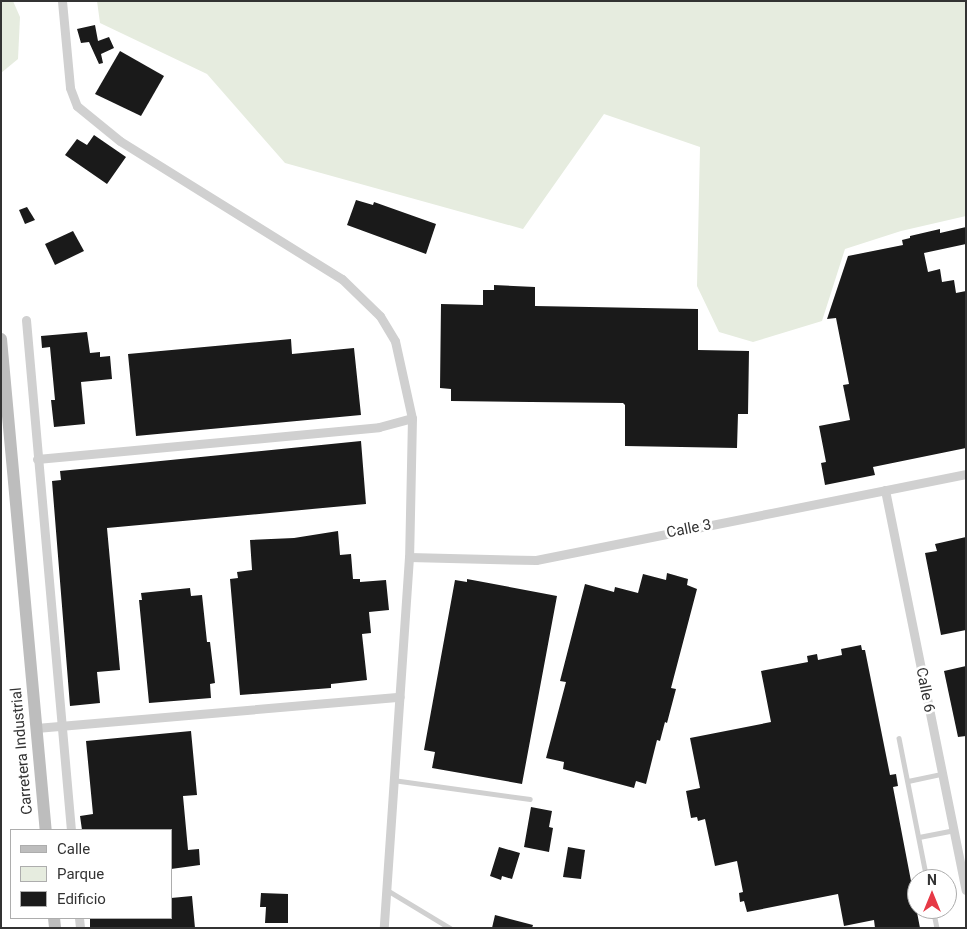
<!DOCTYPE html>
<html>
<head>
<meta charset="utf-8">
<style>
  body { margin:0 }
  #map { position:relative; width:967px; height:929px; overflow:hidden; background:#fff; font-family:Roboto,sans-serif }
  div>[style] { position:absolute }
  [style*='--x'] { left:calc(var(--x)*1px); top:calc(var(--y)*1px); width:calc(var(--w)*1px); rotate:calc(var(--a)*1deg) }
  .green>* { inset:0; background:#e6ecdf }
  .building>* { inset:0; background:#1a1a1a }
  .lane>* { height:4.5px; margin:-2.25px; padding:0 2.25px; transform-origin:2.25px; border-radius:2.25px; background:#d0d0d0 }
  .street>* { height:9px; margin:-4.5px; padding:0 4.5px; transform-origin:4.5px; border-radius:4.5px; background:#d0d0d0 }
  .secondary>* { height:12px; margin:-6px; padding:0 6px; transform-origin:6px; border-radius:6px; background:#bdbdbd }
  span { translate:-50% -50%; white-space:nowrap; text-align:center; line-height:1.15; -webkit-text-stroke:5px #fff; paint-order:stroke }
  .street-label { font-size:15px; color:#333 }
  .frame { position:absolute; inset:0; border:2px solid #333; pointer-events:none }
  .legend { position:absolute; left:10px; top:829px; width:162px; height:90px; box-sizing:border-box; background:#fff; border:1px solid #adadad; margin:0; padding:6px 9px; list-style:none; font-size:15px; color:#333 }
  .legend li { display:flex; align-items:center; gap:10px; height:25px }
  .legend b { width:25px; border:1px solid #adadad }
  .north { position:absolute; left:907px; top:869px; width:50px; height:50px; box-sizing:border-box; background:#fff; border:1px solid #adadad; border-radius:50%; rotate:0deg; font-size:14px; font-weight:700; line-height:20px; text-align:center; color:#333 }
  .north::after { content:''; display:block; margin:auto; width:18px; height:22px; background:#e63946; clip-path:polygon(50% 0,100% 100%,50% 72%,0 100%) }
</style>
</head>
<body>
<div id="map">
  <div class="green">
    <div style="clip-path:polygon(1px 1px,13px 1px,20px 17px,18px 59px,1px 73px)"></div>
    <div style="clip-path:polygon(97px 1px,966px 1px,966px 216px,901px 231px,845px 249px,822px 321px,753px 342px,719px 332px,697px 286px,700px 147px,604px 114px,523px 229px,285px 163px,207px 74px,100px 23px)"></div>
  </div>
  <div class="building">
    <div style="clip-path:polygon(95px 25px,98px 41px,109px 37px,114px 48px,101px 54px,103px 63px,99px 64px,89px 42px,81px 43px,77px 29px)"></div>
    <div style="clip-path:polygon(120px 51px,164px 76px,141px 116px,95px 94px)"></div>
    <div style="clip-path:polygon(94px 135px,126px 157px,107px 184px,65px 155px,77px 139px,87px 145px)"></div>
    <div style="clip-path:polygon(356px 200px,373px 205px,374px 202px,436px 224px,426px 254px,347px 225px)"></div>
    <div style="clip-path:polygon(27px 207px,35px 220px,25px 224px,19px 210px)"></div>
    <div style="clip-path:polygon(966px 227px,966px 244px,924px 253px,928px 272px,940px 269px,942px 282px,954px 280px,956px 293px,966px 291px,966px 448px,873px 467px,875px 475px,825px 485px,821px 463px,826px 462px,819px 426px,850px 420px,843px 385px,849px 384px,836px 318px,827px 319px,848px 256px,903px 245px,902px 240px,910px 238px,910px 236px,940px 229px,940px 233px)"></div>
    <div style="clip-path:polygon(73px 231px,84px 251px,55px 265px,45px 244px)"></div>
    <div style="clip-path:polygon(494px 285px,535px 287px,535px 306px,698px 309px,698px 350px,749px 351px,748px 414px,738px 414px,737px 448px,625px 446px,625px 405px,623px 403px,451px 401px,451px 389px,440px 388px,441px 304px,483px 305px,483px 290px,494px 290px)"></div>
    <div style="clip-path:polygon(87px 332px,90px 353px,100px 352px,100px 357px,110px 356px,112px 379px,81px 382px,85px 424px,54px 427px,51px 400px,55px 400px,50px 347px,42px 348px,41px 336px)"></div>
    <div style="clip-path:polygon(291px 339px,292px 354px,354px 348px,361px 415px,136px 436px,128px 354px)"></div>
    <div style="clip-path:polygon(361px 441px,366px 504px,107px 528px,120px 670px,97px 672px,100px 703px,70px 706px,52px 481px,61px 480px,60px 471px)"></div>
    <div style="clip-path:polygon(338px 531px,340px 555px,351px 554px,353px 579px,360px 579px,360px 582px,386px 580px,389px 610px,369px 612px,371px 633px,362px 634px,367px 680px,331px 684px,331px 688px,240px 695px,230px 579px,238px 578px,237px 572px,252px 570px,250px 540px,294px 538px)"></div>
    <div style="clip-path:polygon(966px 537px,966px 630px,941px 635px,925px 553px,937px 551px,935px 544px)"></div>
    <div style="clip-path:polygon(667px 573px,688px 579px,687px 585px,697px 589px,671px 688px,676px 689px,667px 723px,665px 722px,660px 741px,657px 740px,646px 784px,636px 781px,634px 788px,563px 769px,564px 762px,546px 758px,566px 682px,560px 681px,585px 584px,614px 592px,615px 587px,638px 593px,643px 574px,666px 580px)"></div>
    <div style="clip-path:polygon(467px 579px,557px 596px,522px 784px,432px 768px,435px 752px,424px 750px,455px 580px,467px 582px)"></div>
    <div style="clip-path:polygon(190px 588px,191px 596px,202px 595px,207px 642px,210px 642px,215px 683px,210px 684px,211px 698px,149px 703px,139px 600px,142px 600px,141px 593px)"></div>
    <div style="clip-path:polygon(861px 645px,862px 650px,865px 650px,890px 775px,896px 774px,898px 786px,893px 787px,920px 928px,875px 928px,874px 920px,844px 926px,838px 894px,747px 912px,744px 901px,740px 902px,739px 893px,743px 892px,737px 861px,715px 866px,705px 819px,698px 821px,697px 817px,691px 818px,686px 791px,700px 788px,690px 738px,771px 722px,761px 671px,808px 662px,807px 656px,817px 654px,818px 660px,842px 655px,841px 649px)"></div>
    <div style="clip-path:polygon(966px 666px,966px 736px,958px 737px,944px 671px)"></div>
    <div style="clip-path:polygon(191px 731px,197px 795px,183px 796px,188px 850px,199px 849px,200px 865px,171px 869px,171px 830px,82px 830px,80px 816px,93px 814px,86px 741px)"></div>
    <div style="clip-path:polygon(531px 807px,552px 811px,549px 827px,553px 828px,549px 852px,524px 847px)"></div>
    <div style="clip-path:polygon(499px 847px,520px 853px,512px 879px,502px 876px,501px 880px,490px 876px)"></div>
    <div style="clip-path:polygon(568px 847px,585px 850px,581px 879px,563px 877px)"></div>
    <div style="clip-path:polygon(261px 893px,288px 894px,288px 923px,265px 923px,266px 907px,260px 907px)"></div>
    <div style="clip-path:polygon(192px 896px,195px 928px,90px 928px,90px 918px,171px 918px,171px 898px)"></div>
    <div style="clip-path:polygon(495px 915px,533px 925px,532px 928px,492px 928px)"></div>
  </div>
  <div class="lane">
    <div style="--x:899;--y:738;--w:144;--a:78.8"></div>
    <div style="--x:393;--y:780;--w:138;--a:7.9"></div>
    <div style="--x:908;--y:781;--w:35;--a:-12"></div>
    <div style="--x:919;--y:837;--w:36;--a:-11"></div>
    <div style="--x:387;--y:890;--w:74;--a:31.1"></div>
    <div style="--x:933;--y:909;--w:19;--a:78"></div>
  </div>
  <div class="street">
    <div style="--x:62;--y:1;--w:87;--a:84.7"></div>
    <div style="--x:70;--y:88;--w:19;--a:69"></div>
    <div style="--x:77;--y:106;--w:55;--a:39.1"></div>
    <div style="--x:120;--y:141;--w:261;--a:31.9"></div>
    <div style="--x:342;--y:279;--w:53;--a:44.2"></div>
    <div style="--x:380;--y:316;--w:29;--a:59"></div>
    <div style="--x:395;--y:341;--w:79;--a:77.6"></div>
    <div style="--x:412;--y:418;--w:139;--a:91.2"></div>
    <div style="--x:409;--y:557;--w:372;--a:93.9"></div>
    <div style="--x:26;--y:320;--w:512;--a:84.96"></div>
    <div style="--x:37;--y:459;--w:343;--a:-5.3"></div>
    <div style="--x:379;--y:427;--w:34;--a:-15"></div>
    <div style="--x:885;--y:490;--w:408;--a:78.6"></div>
    <div style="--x:409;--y:557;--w:127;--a:1.4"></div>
    <div style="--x:536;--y:560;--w:439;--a:-11.3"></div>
    <div style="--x:36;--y:728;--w:365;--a:-4.9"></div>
    <div style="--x:79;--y:918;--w:10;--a:84"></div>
  </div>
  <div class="secondary">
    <div style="--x:1;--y:339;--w:493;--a:84.8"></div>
    <div style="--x:54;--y:918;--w:10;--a:84"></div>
  </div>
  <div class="street-label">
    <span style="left:689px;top:529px;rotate:-11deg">Calle 3</span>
    <span style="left:925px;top:690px;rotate:79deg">Calle 6</span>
    <span style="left:22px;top:751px;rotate:-95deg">Carretera Industrial</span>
  </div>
  <div class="frame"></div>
  <ul class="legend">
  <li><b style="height:6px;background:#bdbdbd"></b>Calle</li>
  <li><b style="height:14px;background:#e6ecdf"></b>Parque</li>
  <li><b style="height:14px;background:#1a1a1a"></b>Edificio</li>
  </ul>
  <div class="north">N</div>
</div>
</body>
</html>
